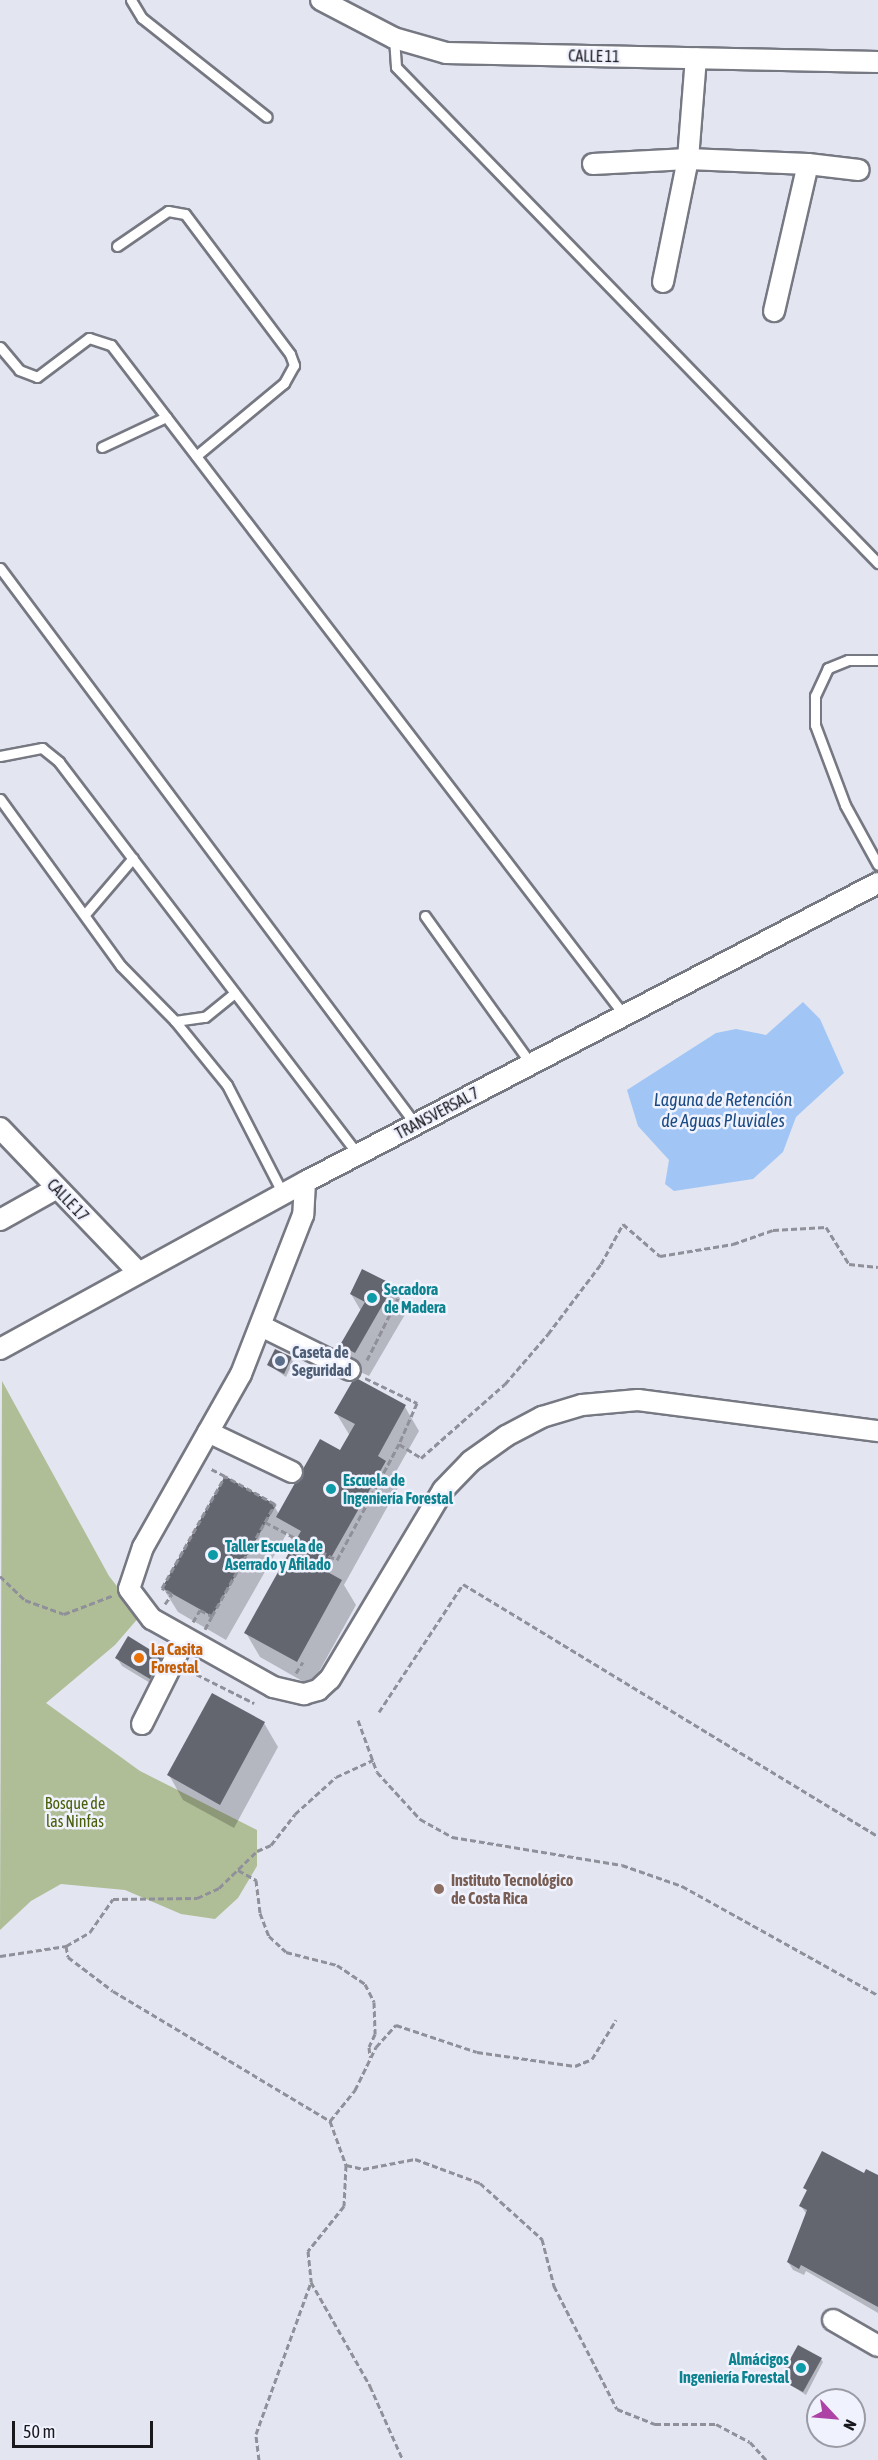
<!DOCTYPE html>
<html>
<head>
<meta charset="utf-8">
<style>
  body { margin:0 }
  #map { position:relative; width:878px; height:2460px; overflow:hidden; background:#e3e5f1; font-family:"Asap Condensed",sans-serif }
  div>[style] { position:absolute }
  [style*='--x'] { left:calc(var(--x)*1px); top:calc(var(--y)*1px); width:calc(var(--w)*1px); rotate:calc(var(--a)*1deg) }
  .green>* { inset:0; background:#b0be97 }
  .water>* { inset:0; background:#a1c6f5 }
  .shadow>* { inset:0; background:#0003 }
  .building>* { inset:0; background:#63656f }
  .path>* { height:3px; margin-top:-1.5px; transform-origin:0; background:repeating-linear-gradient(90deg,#8f9099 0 6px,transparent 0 9px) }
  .roads { filter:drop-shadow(2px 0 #767882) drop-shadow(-2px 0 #767882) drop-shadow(0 2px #767882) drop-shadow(0 -2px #767882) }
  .lane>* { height:9px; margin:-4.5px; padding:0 4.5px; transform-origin:4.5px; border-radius:4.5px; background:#fff }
  .street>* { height:20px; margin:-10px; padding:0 10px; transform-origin:10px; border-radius:10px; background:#fff }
  .dots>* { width:16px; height:16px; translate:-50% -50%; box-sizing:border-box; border:3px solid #f0f2fe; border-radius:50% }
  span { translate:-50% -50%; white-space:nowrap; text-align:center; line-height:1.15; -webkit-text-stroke:5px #f0f2fe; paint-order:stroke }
  .street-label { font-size:16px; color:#18181d }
  .culture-label { font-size:16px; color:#0d838f; font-weight:700 }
  .left { translate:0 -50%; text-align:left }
  .right { translate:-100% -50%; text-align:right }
  .service-label { font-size:16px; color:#4e5e75; font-weight:700 }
  .food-label { font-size:16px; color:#c56008; font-weight:700 }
  .park-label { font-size:16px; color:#495e07 }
  .education-label { font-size:16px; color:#785e54; font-weight:700 }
  .water-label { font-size:18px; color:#1b4b83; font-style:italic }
  .north { position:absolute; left:806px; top:2388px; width:60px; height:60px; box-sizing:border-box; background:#f0f2fe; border:2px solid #9a9ba4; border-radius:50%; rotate:116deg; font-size:16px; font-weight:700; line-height:24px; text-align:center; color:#18181d }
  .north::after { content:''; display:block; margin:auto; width:21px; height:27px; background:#ad43a5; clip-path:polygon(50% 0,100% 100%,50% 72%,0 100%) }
  .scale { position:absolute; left:12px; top:2421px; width:141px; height:27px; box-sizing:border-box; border:3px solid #18181d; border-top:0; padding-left:8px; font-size:18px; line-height:21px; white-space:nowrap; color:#18181d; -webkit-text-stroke:4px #f0f2fe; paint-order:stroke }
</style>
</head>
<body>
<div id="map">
  <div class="green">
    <div style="clip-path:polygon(2px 1381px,109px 1576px,140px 1616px,115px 1645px,46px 1703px,140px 1771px,257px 1830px,257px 1866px,238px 1898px,215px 1919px,181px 1914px,125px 1890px,61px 1884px,31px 1901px,0 1930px)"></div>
  </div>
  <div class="water">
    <div style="clip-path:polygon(803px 1002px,820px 1019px,844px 1073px,796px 1117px,783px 1152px,753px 1179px,674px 1191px,665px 1184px,669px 1160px,638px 1126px,627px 1090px,716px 1033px,736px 1029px,766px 1035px)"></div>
  </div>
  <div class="shadow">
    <div style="clip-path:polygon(393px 1286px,407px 1311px,369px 1376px,356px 1370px,342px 1345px,361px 1311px,351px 1294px)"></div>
    <div style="clip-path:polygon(291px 1358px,293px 1362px,286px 1377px,269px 1365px)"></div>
    <div style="clip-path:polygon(405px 1407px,419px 1431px,393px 1477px,399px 1486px,344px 1585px,356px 1605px,311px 1686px,260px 1657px,246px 1633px,295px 1544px,287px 1533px,226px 1640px,178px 1612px,163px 1588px,274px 1506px,279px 1514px,341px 1452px,350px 1436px,336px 1413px)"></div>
    <div style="clip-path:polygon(117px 1658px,161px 1658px,166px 1666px,155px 1686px,122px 1666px)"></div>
    <div style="clip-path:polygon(264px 1723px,278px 1747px,234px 1828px,183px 1800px,169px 1775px)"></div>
    <div style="clip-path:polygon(864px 2175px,878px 2177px,878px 2313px,806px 2271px,804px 2275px,793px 2270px,788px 2262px,807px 2215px,801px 2206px,808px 2192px,805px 2188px)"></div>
    <div style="clip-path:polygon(821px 2359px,823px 2362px,806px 2395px,781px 2379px)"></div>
  </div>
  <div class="building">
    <div style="clip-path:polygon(362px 1269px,394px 1285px,355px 1353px,340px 1345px,365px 1302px,350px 1294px)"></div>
    <div style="clip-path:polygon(275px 1349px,292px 1357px,284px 1374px,267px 1365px)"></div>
    <div style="clip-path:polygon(358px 1379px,406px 1405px,378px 1456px,386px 1461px,324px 1570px,342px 1580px,297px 1662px,244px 1633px,301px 1531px,276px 1517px,295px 1483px,303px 1478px,303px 1469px,320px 1439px,340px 1450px,355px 1424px,334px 1413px,352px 1382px)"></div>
    <div style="clip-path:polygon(225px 1476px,276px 1505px,212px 1616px,162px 1588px)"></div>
    <div style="clip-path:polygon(128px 1636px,162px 1657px,150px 1679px,115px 1658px)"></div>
    <div style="clip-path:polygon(212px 1693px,265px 1722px,220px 1805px,167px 1775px)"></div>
    <div style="clip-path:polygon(822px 2151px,864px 2173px,866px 2169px,878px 2175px,878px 2307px,801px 2265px,799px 2269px,787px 2262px,807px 2210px,799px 2206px,807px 2190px,803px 2188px)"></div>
    <div style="clip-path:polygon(798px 2345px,822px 2358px,803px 2392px,779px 2379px)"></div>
  </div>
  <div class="path">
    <div style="--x:367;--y:1360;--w:85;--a:-63.4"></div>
    <div style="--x:365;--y:1378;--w:58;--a:25.7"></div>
    <div style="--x:417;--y:1403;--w:45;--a:113.7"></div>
    <div style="--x:399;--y:1444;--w:26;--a:32"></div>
    <div style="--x:421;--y:1458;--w:112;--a:-41.4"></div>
    <div style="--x:505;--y:1384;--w:66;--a:-49.3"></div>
    <div style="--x:548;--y:1334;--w:88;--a:-52.9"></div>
    <div style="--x:601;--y:1264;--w:46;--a:-61.2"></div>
    <div style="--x:623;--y:1224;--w:49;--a:40.9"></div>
    <div style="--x:660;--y:1256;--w:74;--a:-9.3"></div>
    <div style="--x:733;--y:1244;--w:42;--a:-19.3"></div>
    <div style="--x:773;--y:1230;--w:53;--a:-3.2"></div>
    <div style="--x:826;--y:1227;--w:44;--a:58.1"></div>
    <div style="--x:849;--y:1264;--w:29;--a:6"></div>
    <div style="--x:265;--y:1522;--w:81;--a:27.8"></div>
    <div style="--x:337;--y:1560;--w:132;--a:-61.9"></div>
    <div style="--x:0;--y:1576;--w:35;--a:44"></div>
    <div style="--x:25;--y:1600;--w:41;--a:19.7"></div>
    <div style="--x:64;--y:1614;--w:53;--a:-20.8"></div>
    <div style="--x:165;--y:1604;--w:12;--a:-55"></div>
    <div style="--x:172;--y:1594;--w:12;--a:-149"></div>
    <div style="--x:162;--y:1588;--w:129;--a:-60.6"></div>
    <div style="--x:225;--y:1476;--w:18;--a:-153"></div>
    <div style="--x:212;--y:1616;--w:129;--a:-60.6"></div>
    <div style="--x:275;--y:1504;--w:57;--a:-150.8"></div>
    <div style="--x:193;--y:1622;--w:14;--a:-60"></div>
    <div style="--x:200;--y:1610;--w:13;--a:27"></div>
    <div style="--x:212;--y:1616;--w:15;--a:118"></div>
    <div style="--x:188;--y:1670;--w:74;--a:26.6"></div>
    <div style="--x:296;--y:1673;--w:13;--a:-58"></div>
    <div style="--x:379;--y:1712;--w:153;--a:-56.7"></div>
    <div style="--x:463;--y:1584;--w:486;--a:31.3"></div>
    <div style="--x:358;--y:1720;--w:55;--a:69.9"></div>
    <div style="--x:377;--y:1772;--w:64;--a:47.5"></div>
    <div style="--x:420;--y:1819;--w:37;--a:29"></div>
    <div style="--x:452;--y:1837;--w:172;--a:9.4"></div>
    <div style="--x:622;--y:1865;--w:64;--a:19.3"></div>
    <div style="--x:682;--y:1886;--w:224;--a:29.1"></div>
    <div style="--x:238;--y:1870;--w:21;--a:29"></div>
    <div style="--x:256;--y:1880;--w:33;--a:83"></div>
    <div style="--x:260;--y:1913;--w:25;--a:69"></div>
    <div style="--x:269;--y:1936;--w:23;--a:43"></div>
    <div style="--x:286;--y:1952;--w:53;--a:14.3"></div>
    <div style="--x:337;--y:1965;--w:34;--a:34"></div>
    <div style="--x:365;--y:1984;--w:20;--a:63"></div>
    <div style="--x:374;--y:2002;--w:32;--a:88"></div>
    <div style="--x:375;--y:2034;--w:14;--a:115"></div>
    <div style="--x:369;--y:2047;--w:10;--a:84"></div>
    <div style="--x:66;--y:1946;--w:28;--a:-30"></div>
    <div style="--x:90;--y:1932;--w:40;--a:-55.1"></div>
    <div style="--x:113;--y:1899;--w:84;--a:-0.7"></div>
    <div style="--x:197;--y:1898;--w:24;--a:-24"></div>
    <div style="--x:219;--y:1888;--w:53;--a:-44.2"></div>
    <div style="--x:257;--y:1851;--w:15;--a:-23"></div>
    <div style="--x:271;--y:1845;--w:39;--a:-52"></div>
    <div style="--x:295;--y:1814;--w:55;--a:-42.1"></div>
    <div style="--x:336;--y:1777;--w:41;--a:-24.7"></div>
    <div style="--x:0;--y:1956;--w:67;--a:-8.6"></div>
    <div style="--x:66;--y:1946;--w:11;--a:80"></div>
    <div style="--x:68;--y:1957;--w:56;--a:37.1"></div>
    <div style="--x:113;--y:1991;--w:253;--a:30.9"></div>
    <div style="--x:330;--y:2121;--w:47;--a:70"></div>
    <div style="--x:346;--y:2165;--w:17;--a:13"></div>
    <div style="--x:363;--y:2169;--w:53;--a:-10.9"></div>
    <div style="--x:415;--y:2159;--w:69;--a:20.3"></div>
    <div style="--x:480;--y:2183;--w:84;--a:42.1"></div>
    <div style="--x:542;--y:2239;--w:49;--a:75.7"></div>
    <div style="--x:554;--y:2286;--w:138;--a:62.9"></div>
    <div style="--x:617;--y:2409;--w:41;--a:21.5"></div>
    <div style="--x:655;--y:2424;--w:61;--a:0"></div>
    <div style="--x:716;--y:2424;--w:38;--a:28"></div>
    <div style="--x:750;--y:2442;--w:24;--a:48"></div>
    <div style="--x:330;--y:2121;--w:40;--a:-51"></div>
    <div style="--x:355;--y:2090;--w:48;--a:-64"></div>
    <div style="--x:376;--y:2047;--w:30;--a:-48"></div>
    <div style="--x:396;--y:2025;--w:85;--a:18.4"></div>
    <div style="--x:477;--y:2052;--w:99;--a:8.1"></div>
    <div style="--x:575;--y:2066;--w:18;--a:-22"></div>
    <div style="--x:592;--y:2059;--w:46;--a:-58.4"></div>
    <div style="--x:346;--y:2165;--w:41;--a:92.8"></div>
    <div style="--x:344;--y:2206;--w:58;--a:128.7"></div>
    <div style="--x:308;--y:2251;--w:31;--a:84"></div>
    <div style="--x:311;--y:2282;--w:120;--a:60.4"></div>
    <div style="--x:370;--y:2386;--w:81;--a:66"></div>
    <div style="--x:259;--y:2460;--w:26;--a:-97"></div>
    <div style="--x:256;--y:2434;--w:162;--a:-70.1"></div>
  </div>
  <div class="roads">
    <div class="lane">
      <div style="--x:131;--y:0;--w:21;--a:59"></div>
      <div style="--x:142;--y:18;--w:159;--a:38.4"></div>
      <div style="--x:394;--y:38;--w:29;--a:86"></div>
      <div style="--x:396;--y:67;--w:692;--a:45.82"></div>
      <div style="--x:117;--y:246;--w:62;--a:-34.5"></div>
      <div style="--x:168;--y:211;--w:17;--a:10"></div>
      <div style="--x:185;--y:214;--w:175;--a:53.1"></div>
      <div style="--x:290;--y:354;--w:12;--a:70"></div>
      <div style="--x:294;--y:365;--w:21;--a:119"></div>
      <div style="--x:284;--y:383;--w:114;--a:140.3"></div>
      <div style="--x:0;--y:347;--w:30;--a:50"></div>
      <div style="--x:19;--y:370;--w:19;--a:21"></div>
      <div style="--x:37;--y:377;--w:65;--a:-36.9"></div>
      <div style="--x:89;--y:338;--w:23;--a:18"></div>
      <div style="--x:111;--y:345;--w:844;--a:52.56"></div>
      <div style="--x:102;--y:447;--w:71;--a:-25.1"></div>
      <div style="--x:0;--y:568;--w:695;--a:53.25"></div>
      <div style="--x:878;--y:660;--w:30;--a:180"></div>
      <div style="--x:848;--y:660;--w:22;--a:158"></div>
      <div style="--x:828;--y:668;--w:31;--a:115"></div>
      <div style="--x:815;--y:696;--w:29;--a:90"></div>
      <div style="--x:815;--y:725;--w:85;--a:69.4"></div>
      <div style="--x:845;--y:805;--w:68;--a:61.2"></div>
      <div style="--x:0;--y:756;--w:43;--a:-10.8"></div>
      <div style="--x:42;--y:748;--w:22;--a:39"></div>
      <div style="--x:59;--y:762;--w:494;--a:52.7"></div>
      <div style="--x:0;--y:799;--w:206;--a:54.1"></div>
      <div style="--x:121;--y:966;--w:77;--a:45.5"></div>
      <div style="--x:175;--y:1021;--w:82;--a:50.9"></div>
      <div style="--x:227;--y:1085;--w:123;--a:62.8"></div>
      <div style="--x:86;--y:913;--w:72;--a:-49.5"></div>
      <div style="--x:425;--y:916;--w:182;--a:54.4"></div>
      <div style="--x:175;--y:1021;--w:30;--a:-8"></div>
      <div style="--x:205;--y:1017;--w:38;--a:-39"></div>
    </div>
    <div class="street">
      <div style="--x:321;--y:0;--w:82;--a:27.5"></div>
      <div style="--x:394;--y:38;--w:54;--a:16.1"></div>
      <div style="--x:446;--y:53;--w:432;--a:1.2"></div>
      <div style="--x:593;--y:164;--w:95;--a:-3"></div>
      <div style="--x:688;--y:159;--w:120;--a:2.4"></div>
      <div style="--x:808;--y:164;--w:151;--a:103"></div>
      <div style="--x:808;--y:164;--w:51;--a:6.7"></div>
      <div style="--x:663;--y:282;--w:126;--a:-78.5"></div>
      <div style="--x:688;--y:159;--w:101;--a:-85.5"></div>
      <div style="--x:0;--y:1128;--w:199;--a:46.2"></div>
      <div style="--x:305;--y:1182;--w:33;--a:93"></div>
      <div style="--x:303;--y:1215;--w:171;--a:111.3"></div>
      <div style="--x:241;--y:1374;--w:199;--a:119.5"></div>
      <div style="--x:143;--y:1547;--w:44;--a:108.4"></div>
      <div style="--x:129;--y:1589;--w:38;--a:53"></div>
      <div style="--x:152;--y:1619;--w:139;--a:29.3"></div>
      <div style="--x:273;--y:1687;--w:32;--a:13"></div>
      <div style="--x:304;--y:1694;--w:15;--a:-16"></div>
      <div style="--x:318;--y:1690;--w:16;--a:-43"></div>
      <div style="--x:330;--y:1679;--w:220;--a:-59.1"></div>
      <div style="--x:443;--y:1490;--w:40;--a:-46"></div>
      <div style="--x:471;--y:1461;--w:43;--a:-35.5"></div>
      <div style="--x:506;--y:1436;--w:41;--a:-27.8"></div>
      <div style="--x:542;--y:1417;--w:42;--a:-16.7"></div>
      <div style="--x:582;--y:1405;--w:56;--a:-5.1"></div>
      <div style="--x:638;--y:1400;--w:242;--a:7.4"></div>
      <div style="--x:0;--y:1220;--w:65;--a:-29.3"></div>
      <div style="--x:261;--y:1326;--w:99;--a:26.3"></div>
      <div style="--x:0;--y:1349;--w:348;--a:-28.7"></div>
      <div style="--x:305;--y:1182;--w:646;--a:-27.56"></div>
      <div style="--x:208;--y:1432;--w:93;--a:25.5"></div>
      <div style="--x:142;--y:1724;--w:96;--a:-63.4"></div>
      <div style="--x:833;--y:2320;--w:52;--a:30"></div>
    </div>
  </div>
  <div class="dots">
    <div style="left:372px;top:1298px;background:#0f9aa8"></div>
    <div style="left:280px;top:1361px;background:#5c6f8a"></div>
    <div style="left:331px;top:1489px;background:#0f9aa8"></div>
    <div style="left:213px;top:1555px;background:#0f9aa8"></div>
    <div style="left:139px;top:1658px;background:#e8710a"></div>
    <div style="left:439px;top:1889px;background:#8d6e63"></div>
    <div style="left:801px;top:2368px;background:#0f9aa8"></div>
  </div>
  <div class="street-label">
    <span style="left:594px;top:56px;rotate:1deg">CALLE 11</span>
    <span style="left:437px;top:1113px;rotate:-28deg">TRANSVERSAL 7</span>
    <span style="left:68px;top:1200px;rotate:46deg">CALLE 17</span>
  </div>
  <div class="culture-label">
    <span class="left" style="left:384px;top:1298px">Secadora<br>de Madera</span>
    <span class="left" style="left:343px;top:1489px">Escuela de<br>Ingeniería Forestal</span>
    <span class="left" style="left:225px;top:1555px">Taller Escuela de<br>Aserrado y Afilado</span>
    <span class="right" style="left:789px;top:2368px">Almácigos<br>Ingeniería Forestal</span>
  </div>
  <div class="service-label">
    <span class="left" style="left:292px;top:1361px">Caseta de<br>Seguridad</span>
  </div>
  <div class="food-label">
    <span class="left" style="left:151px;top:1658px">La Casita<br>Forestal</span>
  </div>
  <div class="park-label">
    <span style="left:75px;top:1812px">Bosque de<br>las Ninfas</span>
  </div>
  <div class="education-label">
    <span class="left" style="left:451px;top:1889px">Instituto Tecnológico<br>de Costa Rica</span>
  </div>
  <div class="water-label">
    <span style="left:723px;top:1111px">Laguna de Retención<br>de Aguas Pluviales</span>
  </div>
  <div class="north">N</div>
  <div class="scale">50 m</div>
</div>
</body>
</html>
